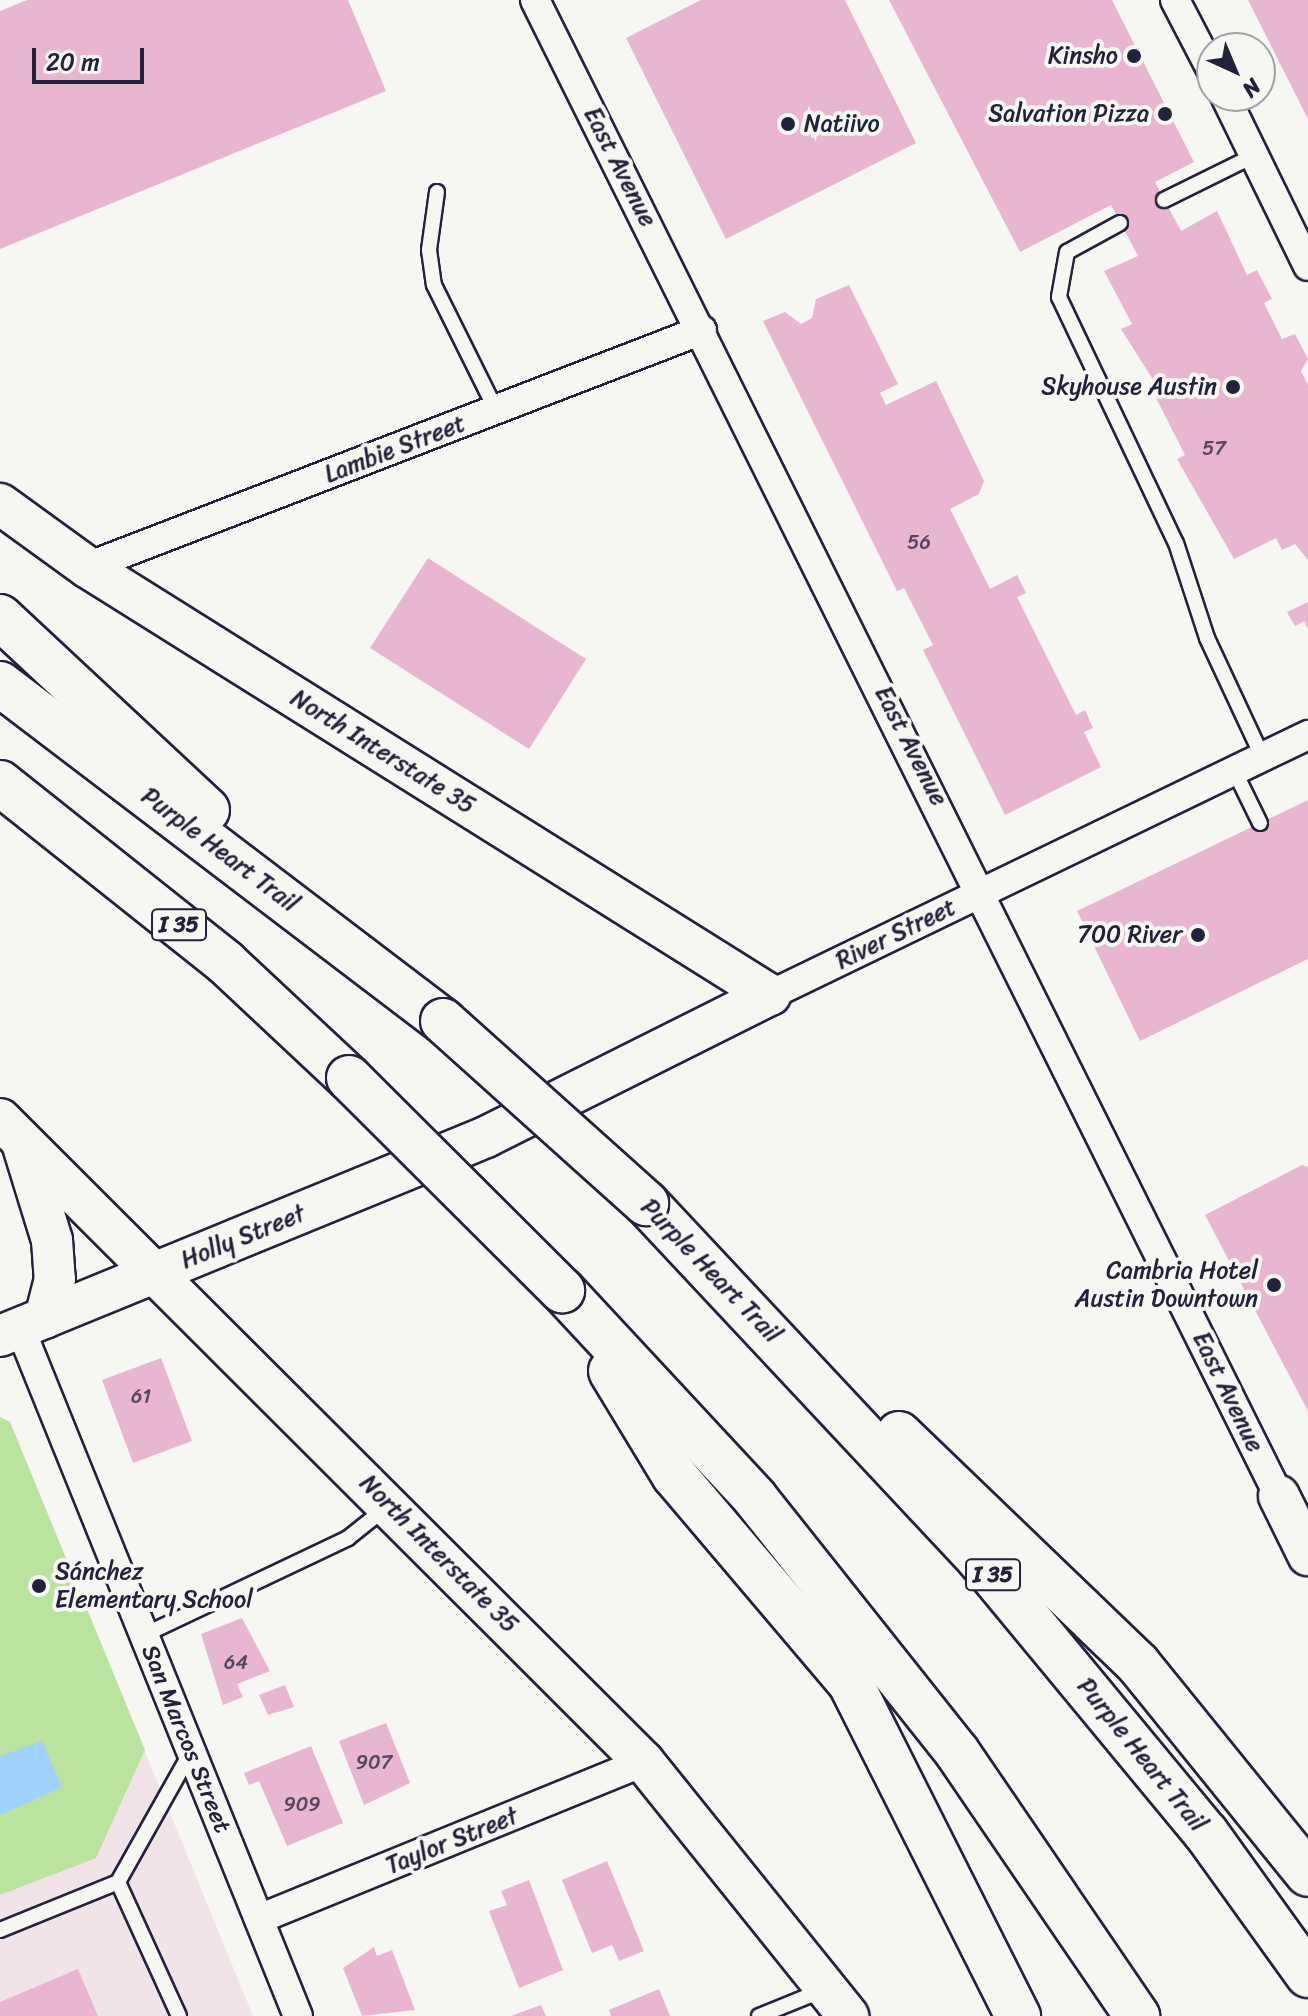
<!DOCTYPE html>
<html>
<head>
<meta charset="utf-8">
<style>
  body { margin:0 }
  #map { position:relative; width:1308px; height:2016px; overflow:hidden; background:#f6f6f2; font-family:Sriracha,sans-serif }
  div>[style] { position:absolute }
  [style*='--x'] { left:calc(var(--x)*1px); top:calc(var(--y)*1px); width:calc(var(--w)*1px); rotate:calc(var(--a)*1deg) }
  .built>* { inset:0; background:#f2e3e8 }
  .green>* { inset:0; background:#bae39f }
  .water>* { inset:0; background:#a1d1fd }
  .building>* { inset:0; background:#e9b6d2 }
  .roads { filter:drop-shadow(2px 0 #22223b) drop-shadow(-2px 0 #22223b) drop-shadow(0 2px #22223b) drop-shadow(0 -2px #22223b) }
  .lane>* { height:14px; margin:-7px; padding:0 7px; transform-origin:7px; border-radius:7px; background:#f6f6f2 }
  .street>* { height:28px; margin:-14px; padding:0 14px; transform-origin:14px; border-radius:14px; background:#f6f6f2 }
  .secondary>* { height:40px; margin:-20px; padding:0 20px; transform-origin:20px; border-radius:20px; background:#f6f6f2 }
  .highway>* { height:44px; margin:-22px; padding:0 22px; transform-origin:22px; border-radius:22px; background:#f6f6f2 }
  .bridges { filter:drop-shadow(2px 0 #22223b) drop-shadow(-2px 0 #22223b) drop-shadow(0 2px #22223b) drop-shadow(0 -2px #22223b) }
  .highway-bridge>* { height:44px; margin:-22px; padding:0 22px; transform-origin:22px; border-radius:22px; background:#f6f6f2 }
  .dots>* { width:22px; height:22px; translate:-50% -50%; box-sizing:border-box; border:4px solid #f6f6f2; border-radius:50% }
  span { translate:-50% -50%; white-space:nowrap; text-align:center; line-height:1.15; -webkit-text-stroke:8px #f6f6f2; paint-order:stroke }
  .number-label { font-size:20px; color:#544761 }
  .number-label span { -webkit-text-stroke-width:0 }
  .shield-label span { padding:2px 6px; background:#f6f6f2; border:2px solid; border-radius:6px; -webkit-text-stroke-width:0 }
  .shield-label { font-size:22px; color:#22223b; font-weight:700 }
  .poi-label { font-size:24px; color:#22223b }
  .right { translate:-100% -50%; text-align:right }
  .left { translate:0 -50%; text-align:left }
  .street-label { font-size:24px; color:#22223b }
  .north { position:absolute; left:1196px; top:32px; width:80px; height:80px; box-sizing:border-box; background:#f6f6f2; border:2px solid #a1a1a9; border-radius:50%; rotate:136deg; font-size:22px; font-weight:700; line-height:32px; text-align:center; color:#22223b }
  .north::after { content:''; display:block; margin:auto; width:28px; height:36px; background:#22223b; clip-path:polygon(50% 0,100% 100%,50% 72%,0 100%) }
  .scale { position:absolute; left:32px; top:48px; width:112px; height:36px; box-sizing:border-box; border:4px solid #22223b; border-top:0; padding-left:10px; font-size:24px; line-height:28px; white-space:nowrap; color:#22223b; -webkit-text-stroke:6px #f6f6f2; paint-order:stroke }
</style>
</head>
<body>
<div id="map">
  <div class="built">
    <div style="clip-path:polygon(0 1417px,10px 1422px,253px 2016px,0 2016px)"></div>
  </div>
  <div class="green">
    <div style="clip-path:polygon(0 1417px,10px 1422px,145px 1750px,96px 1858px,0 1895px)"></div>
  </div>
  <div class="water">
    <div style="clip-path:polygon(42px 1741px,62px 1787px,0 1815px,0 1756px)"></div>
  </div>
  <div class="building">
    <div style="clip-path:polygon(27px 0,348px 0,386px 91px,0 249px,0 11px)"></div>
    <div style="clip-path:polygon(701px 0,845px 0,916px 143px,726px 239px,626px 38px)"></div>
    <div style="clip-path:polygon(889px 0,1112px 0,1194px 162px,1155px 182px,1181px 231px,1217px 211px,1247px 275px,1257px 270px,1272px 299px,1264px 303px,1282px 339px,1295px 334px,1308px 359px,1301px 371px,1308px 385px,1308px 560px,1295px 544px,1282px 550px,1276px 538px,1234px 559px,1177px 459px,1185px 455px,1153px 392px,1159px 389px,1121px 329px,1132px 324px,1104px 271px,1138px 256px,1111px 205px,1020px 252px)"></div>
    <div style="clip-path:polygon(1248px 0,1308px 0,1308px 119px)"></div>
    <div style="clip-path:polygon(849px 285px,898px 384px,880px 393px,886px 405px,936px 381px,984px 481px,979px 494px,950px 509px,990px 589px,1017px 575px,1026px 593px,1017px 597px,1076px 715px,1085px 710px,1093px 728px,1084px 732px,1101px 767px,1005px 815px,923px 650px,933px 645px,904px 588px,897px 591px,763px 321px,785px 312px,801px 324px,812px 318px,816px 299px)"></div>
    <div style="clip-path:polygon(428px 558px,586px 659px,529px 749px,370px 648px)"></div>
    <div style="clip-path:polygon(1308px 602px,1308px 629px,1304px 621px,1295px 626px,1287px 612px)"></div>
    <div style="clip-path:polygon(1308px 800px,1308px 959px,1140px 1041px,1077px 911px)"></div>
    <div style="clip-path:polygon(1302px 1165px,1308px 1167px,1308px 1411px,1205px 1215px)"></div>
    <div style="clip-path:polygon(161px 1358px,192px 1441px,133px 1463px,102px 1380px)"></div>
    <div style="clip-path:polygon(242px 1618px,270px 1671px,237px 1684px,243px 1697px,223px 1705px,201px 1634px)"></div>
    <div style="clip-path:polygon(285px 1685px,294px 1707px,268px 1715px,259px 1695px)"></div>
    <div style="clip-path:polygon(386px 1723px,410px 1783px,364px 1805px,339px 1741px)"></div>
    <div style="clip-path:polygon(311px 1746px,343px 1823px,287px 1846px,259px 1781px,249px 1785px,244px 1773px)"></div>
    <div style="clip-path:polygon(607px 1861px,644px 1951px,619px 1961px,612px 1945px,592px 1953px,562px 1880px)"></div>
    <div style="clip-path:polygon(529px 1880px,563px 1970px,519px 1988px,489px 1911px,507px 1905px,501px 1891px)"></div>
    <div style="clip-path:polygon(374px 1947px,377px 1956px,392px 1950px,415px 2010px,362px 2016px,343px 1968px)"></div>
    <div style="clip-path:polygon(78px 1969px,98px 2016px,0 2016px,0 2002px)"></div>
    <div style="clip-path:polygon(659px 1989px,670px 2016px,611px 2016px,609px 2010px)"></div>
    <div style="clip-path:polygon(541px 2005px,546px 2016px,511px 2016px)"></div>
  </div>
  <div class="roads">
    <div class="lane">
      <div style="--x:437;--y:192;--w:59;--a:97.9"></div>
      <div style="--x:429;--y:250;--w:35;--a:82"></div>
      <div style="--x:434;--y:285;--w:140;--a:63.6"></div>
      <div style="--x:1164;--y:200;--w:102;--a:-26.3"></div>
      <div style="--x:1120;--y:223;--w:60;--a:151.3"></div>
      <div style="--x:1067;--y:252;--w:46;--a:100.1"></div>
      <div style="--x:1059;--y:297;--w:272;--a:64.6"></div>
      <div style="--x:1176;--y:543;--w:100;--a:71.9"></div>
      <div style="--x:1207;--y:638;--w:132;--a:65"></div>
      <div style="--x:1234;--y:770;--w:59;--a:63.9"></div>
      <div style="--x:144;--y:1635;--w:226;--a:-25.4"></div>
      <div style="--x:348;--y:1538;--w:50;--a:-38.5"></div>
      <div style="--x:0;--y:1930;--w:127;--a:-22.1"></div>
      <div style="--x:179;--y:2016;--w:147;--a:-114.5"></div>
      <div style="--x:118;--y:1882;--w:149;--a:-60.7"></div>
      <div style="--x:759;--y:2016;--w:69;--a:-22.1"></div>
    </div>
    <div class="street">
      <div style="--x:535;--y:0;--w:1671;--a:63.56"></div>
      <div style="--x:1175;--y:0;--w:80;--a:62.5"></div>
      <div style="--x:1225;--y:96;--w:189;--a:64"></div>
      <div style="--x:87;--y:567;--w:659;--a:-21.07"></div>
      <div style="--x:770;--y:995;--w:598;--a:-25.79"></div>
      <div style="--x:20;--y:1328;--w:742;--a:68"></div>
      <div style="--x:259;--y:1919;--w:416;--a:-22.2"></div>
    </div>
    <div class="secondary">
      <div style="--x:0;--y:504;--w:107;--a:35.9"></div>
      <div style="--x:87;--y:567;--w:806;--a:32.07"></div>
      <div style="--x:0;--y:1119;--w:910;--a:44.96"></div>
      <div style="--x:644;--y:1762;--w:326;--a:51.2"></div>
      <div style="--x:23;--y:1146;--w:98;--a:72.9"></div>
      <div style="--x:52;--y:1240;--w:39;--a:86"></div>
      <div style="--x:55;--y:1279;--w:40;--a:104.4"></div>
      <div style="--x:0;--y:1336;--w:525;--a:-22.27"></div>
      <div style="--x:486;--y:1137;--w:318;--a:-26.6"></div>
      <div style="--x:1279;--y:1496;--w:66;--a:63.8"></div>
    </div>
    <div class="highway">
      <div style="--x:0;--y:617;--w:283;--a:43"></div>
      <div style="--x:0;--y:684;--w:557;--a:37.26"></div>
      <div style="--x:0;--y:783;--w:288;--a:38.5"></div>
      <div style="--x:225;--y:962;--w:170;--a:43.1"></div>
      <div style="--x:646;--y:1203;--w:487;--a:46.9"></div>
      <div style="--x:979;--y:1559;--w:356;--a:50.4"></div>
      <div style="--x:1206;--y:1833;--w:175;--a:54.3"></div>
      <div style="--x:562;--y:1290;--w:284;--a:47.1"></div>
      <div style="--x:755;--y:1498;--w:325;--a:51.5"></div>
      <div style="--x:957;--y:1752;--w:320;--a:55.7"></div>
      <div style="--x:611;--y:1371;--w:122;--a:58.8"></div>
      <div style="--x:674;--y:1475;--w:274;--a:49.7"></div>
      <div style="--x:851;--y:1684;--w:372;--a:63.3"></div>
      <div style="--x:899;--y:1434;--w:332;--a:43.9"></div>
      <div style="--x:1138;--y:1664;--w:270;--a:51"></div>
    </div>
  </div>
  <div class="bridges">
    <div class="highway-bridge">
      <div style="--x:443;--y:1021;--w:273;--a:41.9"></div>
      <div style="--x:349;--y:1078;--w:301;--a:44.9"></div>
    </div>
  </div>
  <div class="dots">
    <div style="left:1134px;top:56px;background:#22223b"></div>
    <div style="left:1165px;top:114px;background:#22223b"></div>
    <div style="left:788px;top:124px;background:#22223b"></div>
    <div style="left:1233px;top:387px;background:#22223b"></div>
    <div style="left:1198px;top:935px;background:#22223b"></div>
    <div style="left:1274px;top:1285px;background:#22223b"></div>
    <div style="left:39px;top:1586px;background:#22223b"></div>
  </div>
  <div class="number-label">
    <span style="left:1214px;top:448px">57</span>
    <span style="left:919px;top:542px">56</span>
    <span style="left:141px;top:1396px">61</span>
    <span style="left:236px;top:1662px">64</span>
    <span style="left:374px;top:1762px">907</span>
    <span style="left:302px;top:1804px">909</span>
  </div>
  <div class="shield-label">
    <span style="left:179px;top:925px">I 35</span>
    <span style="left:993px;top:1575px">I 35</span>
  </div>
  <div class="poi-label">
    <span class="right" style="left:1118px;top:56px">Kinsho</span>
    <span class="right" style="left:1149px;top:114px">Salvation Pizza</span>
    <span class="left" style="left:804px;top:124px">Natiivo</span>
    <span class="right" style="left:1217px;top:387px">Skyhouse Austin</span>
    <span class="right" style="left:1182px;top:935px">700 River</span>
    <span class="right" style="left:1258px;top:1285px">Cambria Hotel<br>Austin Downtown</span>
    <span class="left" style="left:55px;top:1586px">Sánchez<br>Elementary School</span>
  </div>
  <div class="street-label">
    <span style="left:620px;top:167px;rotate:63deg">East Avenue</span>
    <span style="left:395px;top:449px;rotate:-21deg">Lambie Street</span>
    <span style="left:911px;top:746px;rotate:63deg">East Avenue</span>
    <span style="left:383px;top:752px;rotate:32deg">North Interstate 35</span>
    <span style="left:220px;top:850px;rotate:37deg">Purple Heart Trail</span>
    <span style="left:896px;top:934px;rotate:-26deg">River Street</span>
    <span style="left:243px;top:1237px;rotate:-22deg">Holly Street</span>
    <span style="left:711px;top:1271px;rotate:46deg">Purple Heart Trail</span>
    <span style="left:1228px;top:1392px;rotate:64deg">East Avenue</span>
    <span style="left:439px;top:1554px;rotate:45deg">North Interstate 35</span>
    <span style="left:186px;top:1739px;rotate:68deg">San Marcos Street</span>
    <span style="left:1142px;top:1755px;rotate:51deg">Purple Heart Trail</span>
    <span style="left:452px;top:1841px;rotate:-22deg">Taylor Street</span>
  </div>
  <div class="north">N</div>
  <div class="scale">20 m</div>
</div>
</body>
</html>
